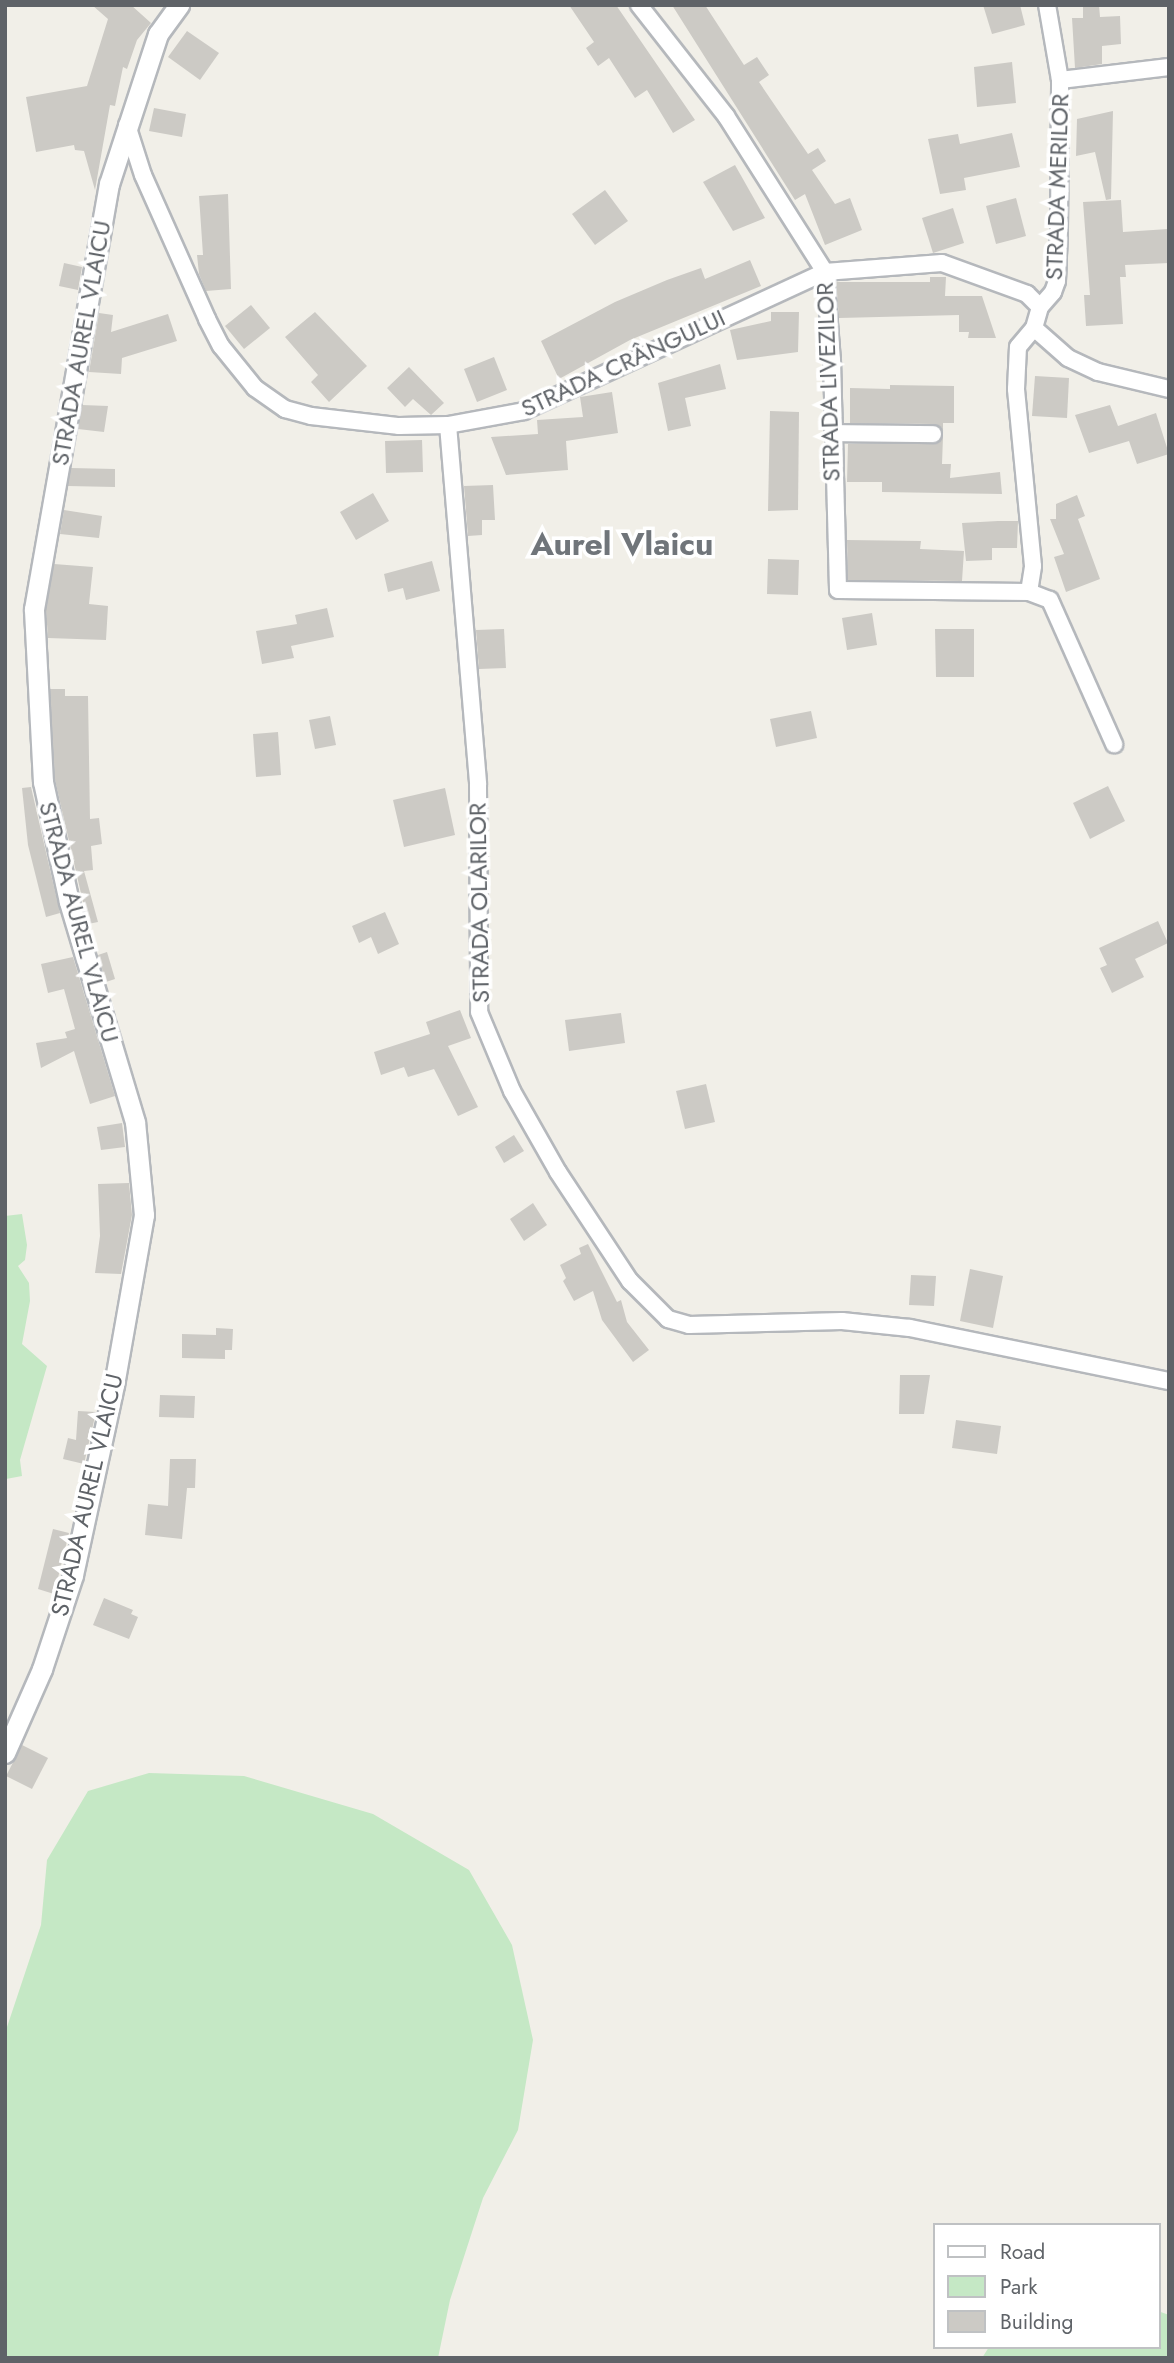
<!DOCTYPE html>
<html>
<head>
<meta charset="utf-8">
<style>
  body { margin:0 }
  #map { position:relative; width:1174px; height:2363px; overflow:hidden; background:#f1efe8; font-family:Jost,sans-serif }
  div>[style] { position:absolute }
  [style*='--x'] { left:calc(var(--x)*1px); top:calc(var(--y)*1px); width:calc(var(--w)*1px); rotate:calc(var(--a)*1deg) }
  .green>* { inset:0; background:#c5e8c5 }
  .building>* { inset:0; background:#cccac5 }
  .roads { filter:drop-shadow(2px 0 #b5b8bc) drop-shadow(-2px 0 #b5b8bc) drop-shadow(0 2px #b5b8bc) drop-shadow(0 -2px #b5b8bc) }
  .minor>* { height:16px; margin:-8px; padding:0 8px; transform-origin:8px; border-radius:8px; background:#fff }
  .tertiary>* { height:19px; margin:-9.5px; padding:0 9.5px; transform-origin:9.5px; border-radius:9.5px; background:#fff }
  span { translate:-50% -50%; white-space:nowrap; text-align:center; line-height:1.15; -webkit-text-stroke:7px #fff; paint-order:stroke }
  .street-label { font-size:24px; color:#5f6368 }
  .district-label { font-size:32px; color:#70757a; font-weight:700 }
  .frame { position:absolute; inset:0; border:7px solid #5f6368; pointer-events:none }
  .legend { position:absolute; left:933px; top:2223px; width:228px; height:126px; box-sizing:border-box; background:#fff; border:2px solid #bfc1c3; margin:0; padding:9px 12px; list-style:none; font-size:21px; color:#5f6368 }
  .legend li { display:flex; align-items:center; gap:14px; height:35px }
  .legend b { width:35px; border:2px solid #bfc1c3 }
</style>
</head>
<body>
<div id="map">
  <div class="green">
    <div style="clip-path:polygon(22px 1214px,27px 1245px,25px 1260px,18px 1266px,29px 1283px,30px 1301px,22px 1344px,47px 1366px,20px 1460px,22px 1476px,6px 1479px,5px 1216px)"></div>
    <div style="clip-path:polygon(149px 1773px,244px 1776px,373px 1814px,469px 1870px,512px 1945px,533px 2040px,518px 2130px,483px 2198px,450px 2300px,438px 2358px,5px 2358px,5px 2033px,41px 1925px,47px 1860px,88px 1791px)"></div>
    <div style="clip-path:polygon(1158px 2311px,1169px 2315px,1169px 2358px,982px 2358px,989px 2347px,1158px 2347px)"></div>
  </div>
  <div class="building">
    <div style="clip-path:polygon(92px 5px,131px 5px,151px 23px,137px 40px,127px 69px,123px 67px,115px 106px,110px 105px,95px 190px,84px 151px,75px 150px,74px 145px,36px 152px,26px 97px,87px 86px,108px 19px)"></div>
    <div style="clip-path:polygon(569px 5px,616px 5px,695px 120px,673px 133px,647px 90px,635px 98px,609px 58px,598px 66px,586px 48px,594px 42px)"></div>
    <div style="clip-path:polygon(672px 5px,705px 5px,744px 65px,757px 57px,769px 75px,759px 82px,808px 154px,818px 148px,826px 161px,812px 170px,835px 204px,850px 198px,862px 230px,825px 245px,805px 194px,795px 200px)"></div>
    <div style="clip-path:polygon(983px 5px,1020px 5px,1025px 25px,992px 34px)"></div>
    <div style="clip-path:polygon(1083px 5px,1099px 5px,1100px 17px,1120px 16px,1121px 44px,1102px 46px,1102px 64px,1075px 68px,1072px 18px,1083px 18px)"></div>
    <div style="clip-path:polygon(187px 31px,219px 53px,200px 80px,168px 57px)"></div>
    <div style="clip-path:polygon(1012px 62px,1016px 103px,977px 107px,974px 67px)"></div>
    <div style="clip-path:polygon(154px 108px,186px 114px,182px 137px,149px 131px)"></div>
    <div style="clip-path:polygon(1113px 111px,1111px 199px,1106px 200px,1095px 152px,1076px 156px,1077px 119px)"></div>
    <div style="clip-path:polygon(1012px 133px,1020px 167px,964px 178px,966px 190px,940px 194px,928px 139px,958px 134px,960px 144px)"></div>
    <div style="clip-path:polygon(735px 165px,765px 218px,733px 231px,703px 182px)"></div>
    <div style="clip-path:polygon(605px 190px,628px 221px,595px 245px,572px 214px)"></div>
    <div style="clip-path:polygon(228px 194px,231px 289px,206px 291px,199px 274px,197px 255px,203px 255px,199px 196px)"></div>
    <div style="clip-path:polygon(1016px 198px,1026px 236px,996px 244px,986px 206px)"></div>
    <div style="clip-path:polygon(1121px 200px,1123px 232px,1168px 229px,1169px 263px,1125px 265px,1126px 277px,1120px 277px,1123px 324px,1086px 326px,1084px 295px,1090px 295px,1083px 202px)"></div>
    <div style="clip-path:polygon(953px 208px,964px 243px,933px 253px,922px 218px)"></div>
    <div style="clip-path:polygon(750px 260px,761px 286px,630px 340px,559px 379px,541px 341px,615px 302px,667px 280px,701px 268px,705px 279px)"></div>
    <div style="clip-path:polygon(64px 263px,82px 267px,78px 290px,59px 286px)"></div>
    <div style="clip-path:polygon(930px 277px,946px 277px,945px 296px,982px 296px,996px 338px,968px 338px,969px 332px,959px 332px,959px 315px,839px 318px,836px 282px,930px 282px)"></div>
    <div style="clip-path:polygon(251px 305px,270px 328px,244px 349px,225px 326px)"></div>
    <div style="clip-path:polygon(315px 312px,367px 366px,329px 402px,311px 382px,318px 375px,285px 337px)"></div>
    <div style="clip-path:polygon(771px 312px,799px 312px,798px 352px,737px 360px,730px 330px,771px 321px)"></div>
    <div style="clip-path:polygon(99px 313px,113px 315px,111px 332px,168px 314px,177px 341px,122px 358px,121px 374px,89px 372px)"></div>
    <div style="clip-path:polygon(494px 357px,507px 390px,477px 402px,464px 369px)"></div>
    <div style="clip-path:polygon(720px 364px,726px 389px,685px 398px,691px 426px,668px 431px,658px 383px)"></div>
    <div style="clip-path:polygon(409px 367px,444px 403px,431px 415px,413px 399px,405px 407px,387px 388px)"></div>
    <div style="clip-path:polygon(1035px 376px,1069px 378px,1067px 418px,1032px 416px)"></div>
    <div style="clip-path:polygon(890px 385px,954px 386px,954px 423px,943px 423px,943px 431px,933px 424px,850px 423px,850px 388px,890px 389px)"></div>
    <div style="clip-path:polygon(612px 392px,618px 433px,566px 441px,568px 470px,506px 475px,491px 437px,538px 434px,537px 420px,583px 417px,580px 397px)"></div>
    <div style="clip-path:polygon(82px 405px,108px 406px,104px 432px,78px 429px)"></div>
    <div style="clip-path:polygon(1110px 405px,1118px 426px,1156px 413px,1169px 454px,1137px 464px,1129px 441px,1089px 453px,1075px 415px)"></div>
    <div style="clip-path:polygon(770px 411px,799px 412px,798px 510px,768px 511px)"></div>
    <div style="clip-path:polygon(943px 437px,942px 464px,951px 464px,950px 478px,1000px 472px,1002px 494px,882px 492px,882px 482px,847px 482px,848px 444px,933px 444px)"></div>
    <div style="clip-path:polygon(422px 440px,423px 472px,386px 473px,385px 441px)"></div>
    <div style="clip-path:polygon(71px 468px,115px 469px,115px 487px,68px 486px)"></div>
    <div style="clip-path:polygon(493px 485px,495px 520px,482px 520px,482px 535px,468px 536px,464px 486px)"></div>
    <div style="clip-path:polygon(373px 493px,389px 521px,356px 540px,340px 512px)"></div>
    <div style="clip-path:polygon(1077px 495px,1085px 516px,1078px 519px,1100px 579px,1066px 592px,1054px 557px,1064px 554px,1050px 519px,1056px 519px,1056px 504px)"></div>
    <div style="clip-path:polygon(64px 510px,102px 516px,99px 538px,60px 534px)"></div>
    <div style="clip-path:polygon(998px 521px,1018px 521px,1017px 548px,992px 548px,992px 560px,966px 561px,962px 523px)"></div>
    <div style="clip-path:polygon(847px 540px,921px 541px,920px 549px,964px 551px,962px 581px,848px 580px)"></div>
    <div style="clip-path:polygon(768px 559px,799px 560px,798px 595px,767px 594px)"></div>
    <div style="clip-path:polygon(432px 561px,440px 591px,406px 600px,403px 588px,388px 592px,384px 574px)"></div>
    <div style="clip-path:polygon(54px 564px,93px 567px,89px 604px,108px 606px,106px 640px,48px 638px,46px 610px)"></div>
    <div style="clip-path:polygon(327px 608px,334px 637px,291px 646px,294px 658px,262px 664px,256px 631px,297px 624px,295px 615px)"></div>
    <div style="clip-path:polygon(872px 613px,877px 645px,847px 650px,842px 618px)"></div>
    <div style="clip-path:polygon(504px 629px,506px 668px,479px 669px,476px 630px)"></div>
    <div style="clip-path:polygon(935px 629px,974px 629px,974px 677px,936px 677px)"></div>
    <div style="clip-path:polygon(50px 689px,65px 689px,65px 696px,88px 696px,90px 819px,99px 818px,102px 844px,91px 846px,93px 870px,84px 871px,98px 922px,88px 924px,55px 780px)"></div>
    <div style="clip-path:polygon(811px 711px,817px 738px,776px 747px,770px 719px)"></div>
    <div style="clip-path:polygon(330px 716px,336px 745px,315px 749px,309px 720px)"></div>
    <div style="clip-path:polygon(278px 732px,281px 775px,256px 777px,253px 734px)"></div>
    <div style="clip-path:polygon(1108px 786px,1125px 821px,1090px 839px,1073px 803px)"></div>
    <div style="clip-path:polygon(31px 787px,60px 913px,46px 917px,28px 845px,22px 788px)"></div>
    <div style="clip-path:polygon(445px 788px,455px 835px,404px 847px,393px 800px)"></div>
    <div style="clip-path:polygon(385px 912px,399px 944px,378px 954px,371px 937px,359px 943px,352px 926px)"></div>
    <div style="clip-path:polygon(1158px 921px,1168px 943px,1135px 959px,1144px 977px,1112px 993px,1100px 968px,1107px 965px,1099px 948px)"></div>
    <div style="clip-path:polygon(107px 952px,115px 979px,106px 982px,98px 955px)"></div>
    <div style="clip-path:polygon(73px 957px,115px 1096px,90px 1104px,74px 1051px,41px 1068px,36px 1043px,67px 1038px,65px 1032px,75px 1029px,64px 989px,48px 993px,41px 964px)"></div>
    <div style="clip-path:polygon(460px 1010px,471px 1038px,448px 1046px,478px 1107px,458px 1116px,434px 1069px,408px 1077px,404px 1067px,381px 1075px,374px 1052px,430px 1034px,426px 1022px)"></div>
    <div style="clip-path:polygon(621px 1013px,625px 1043px,569px 1051px,565px 1020px)"></div>
    <div style="clip-path:polygon(706px 1084px,715px 1122px,685px 1129px,676px 1091px)"></div>
    <div style="clip-path:polygon(122px 1123px,125px 1147px,101px 1150px,97px 1127px)"></div>
    <div style="clip-path:polygon(514px 1135px,524px 1151px,504px 1163px,495px 1147px)"></div>
    <div style="clip-path:polygon(129px 1183px,132px 1215px,121px 1274px,95px 1273px,100px 1236px,98px 1184px)"></div>
    <div style="clip-path:polygon(533px 1203px,547px 1225px,524px 1241px,510px 1219px)"></div>
    <div style="clip-path:polygon(588px 1244px,617px 1302px,621px 1300px,627px 1322px,649px 1350px,633px 1362px,602px 1320px,593px 1291px,574px 1301px,563px 1281px,566px 1278px,560px 1265px,581px 1254px,579px 1248px)"></div>
    <div style="clip-path:polygon(970px 1269px,1003px 1276px,993px 1328px,960px 1321px)"></div>
    <div style="clip-path:polygon(911px 1275px,936px 1276px,934px 1306px,909px 1305px)"></div>
    <div style="clip-path:polygon(216px 1328px,233px 1329px,232px 1350px,225px 1350px,225px 1359px,182px 1358px,182px 1334px,216px 1335px)"></div>
    <div style="clip-path:polygon(900px 1375px,930px 1375px,924px 1414px,899px 1414px)"></div>
    <div style="clip-path:polygon(160px 1395px,195px 1396px,194px 1418px,159px 1417px)"></div>
    <div style="clip-path:polygon(78px 1411px,96px 1412px,84px 1464px,63px 1459px,68px 1438px,76px 1440px)"></div>
    <div style="clip-path:polygon(956px 1420px,1001px 1426px,997px 1454px,952px 1448px)"></div>
    <div style="clip-path:polygon(170px 1459px,196px 1459px,195px 1488px,187px 1488px,182px 1539px,145px 1535px,148px 1504px,168px 1506px)"></div>
    <div style="clip-path:polygon(53px 1529px,69px 1533px,54px 1594px,38px 1589px)"></div>
    <div style="clip-path:polygon(104px 1598px,133px 1610px,131px 1614px,138px 1617px,129px 1639px,93px 1625px)"></div>
    <div style="clip-path:polygon(22px 1745px,48px 1758px,32px 1789px,6px 1776px)"></div>
  </div>
  <div class="roads">
    <div class="minor">
      <div style="--x:639;--y:5;--w:141;--a:51.9"></div>
      <div style="--x:726;--y:116;--w:185;--a:57.6"></div>
      <div style="--x:825;--y:272;--w:88;--a:85.5"></div>
      <div style="--x:832;--y:360;--w:230;--a:88.5"></div>
      <div style="--x:838;--y:590;--w:191;--a:0.6"></div>
      <div style="--x:1029;--y:592;--w:26;--a:-81"></div>
      <div style="--x:1033;--y:566;--w:178;--a:-95.5"></div>
      <div style="--x:1016;--y:389;--w:42;--a:-87.3"></div>
      <div style="--x:1018;--y:347;--w:25;--a:-50"></div>
      <div style="--x:1034;--y:328;--w:22;--a:-74"></div>
      <div style="--x:1060;--y:80;--w:110;--a:-6.8"></div>
      <div style="--x:127;--y:125;--w:52;--a:72.3"></div>
      <div style="--x:143;--y:175;--w:158;--a:66"></div>
      <div style="--x:207;--y:319;--w:30;--a:63"></div>
      <div style="--x:221;--y:346;--w:54;--a:51"></div>
      <div style="--x:255;--y:388;--w:37;--a:35"></div>
      <div style="--x:285;--y:409;--w:27;--a:15"></div>
      <div style="--x:311;--y:416;--w:89;--a:6.5"></div>
      <div style="--x:399;--y:426;--w:49;--a:-1.2"></div>
      <div style="--x:448;--y:425;--w:77;--a:-10.4"></div>
      <div style="--x:524;--y:411;--w:332;--a:-24.8"></div>
      <div style="--x:825;--y:272;--w:117;--a:-4.4"></div>
      <div style="--x:942;--y:263;--w:90;--a:20"></div>
      <div style="--x:1027;--y:294;--w:18;--a:45"></div>
      <div style="--x:1040;--y:307;--w:20;--a:-49"></div>
      <div style="--x:1053;--y:292;--w:12;--a:-70"></div>
      <div style="--x:1057;--y:281;--w:50;--a:-87.7"></div>
      <div style="--x:1059;--y:231;--w:151;--a:-89.6"></div>
      <div style="--x:1060;--y:80;--w:76;--a:-99.8"></div>
      <div style="--x:1034;--y:328;--w:45;--a:41.4"></div>
      <div style="--x:1068;--y:358;--w:33;--a:25"></div>
      <div style="--x:1098;--y:372;--w:73;--a:13.5"></div>
      <div style="--x:448;--y:425;--w:361;--a:85.2"></div>
      <div style="--x:478;--y:785;--w:227;--a:89.7"></div>
      <div style="--x:479;--y:1012;--w:86;--a:67.3"></div>
      <div style="--x:512;--y:1091;--w:93;--a:60.4"></div>
      <div style="--x:558;--y:1172;--w:131;--a:56.6"></div>
      <div style="--x:630;--y:1281;--w:54;--a:45"></div>
      <div style="--x:668;--y:1319;--w:22;--a:16"></div>
      <div style="--x:689;--y:1325;--w:153;--a:-1.5"></div>
      <div style="--x:842;--y:1321;--w:68;--a:5.9"></div>
      <div style="--x:910;--y:1328;--w:264;--a:11.6"></div>
      <div style="--x:833;--y:433;--w:100;--a:0.6"></div>
      <div style="--x:1029;--y:592;--w:22;--a:21"></div>
      <div style="--x:1050;--y:600;--w:158;--a:66"></div>
    </div>
    <div class="tertiary">
      <div style="--x:5;--y:1753;--w:92;--a:-66.2"></div>
      <div style="--x:42;--y:1669;--w:99;--a:-71.7"></div>
      <div style="--x:73;--y:1575;--w:194;--a:-77.8"></div>
      <div style="--x:114;--y:1385;--w:173;--a:-80"></div>
      <div style="--x:144;--y:1215;--w:93;--a:-95.5"></div>
      <div style="--x:135;--y:1122;--w:230;--a:-106.7"></div>
      <div style="--x:69;--y:902;--w:123;--a:-102.2"></div>
      <div style="--x:43;--y:782;--w:173;--a:-93"></div>
      <div style="--x:34;--y:609;--w:432;--a:-80"></div>
      <div style="--x:109;--y:184;--w:158;--a:-71.9"></div>
      <div style="--x:158;--y:34;--w:36;--a:-54"></div>
    </div>
  </div>
  <div class="street-label">
    <span style="left:1057px;top:187px;rotate:-88deg">STRADA MERILOR</span>
    <span style="left:81px;top:343px;rotate:-80deg">STRADA AUREL VLAICU</span>
    <span style="left:623px;top:363px;rotate:-25deg">STRADA CRÂNGULUI</span>
    <span style="left:828px;top:382px;rotate:-92deg">STRADA LIVEZILOR</span>
    <span style="left:479px;top:903px;rotate:-91deg">STRADA OLARILOR</span>
    <span style="left:79px;top:922px;rotate:75deg">STRADA AUREL VLAICU</span>
    <span style="left:87px;top:1495px;rotate:-77deg">STRADA AUREL VLAICU</span>
  </div>
  <div class="district-label">
    <span style="left:622px;top:544px">Aurel Vlaicu</span>
  </div>
  <div class="frame"></div>
  <ul class="legend">
  <li><b style="height:9px;background:#fff"></b>Road</li>
  <li><b style="height:19px;background:#c5e8c5"></b>Park</li>
  <li><b style="height:19px;background:#cccac5"></b>Building</li>
  </ul>
</div>
</body>
</html>
